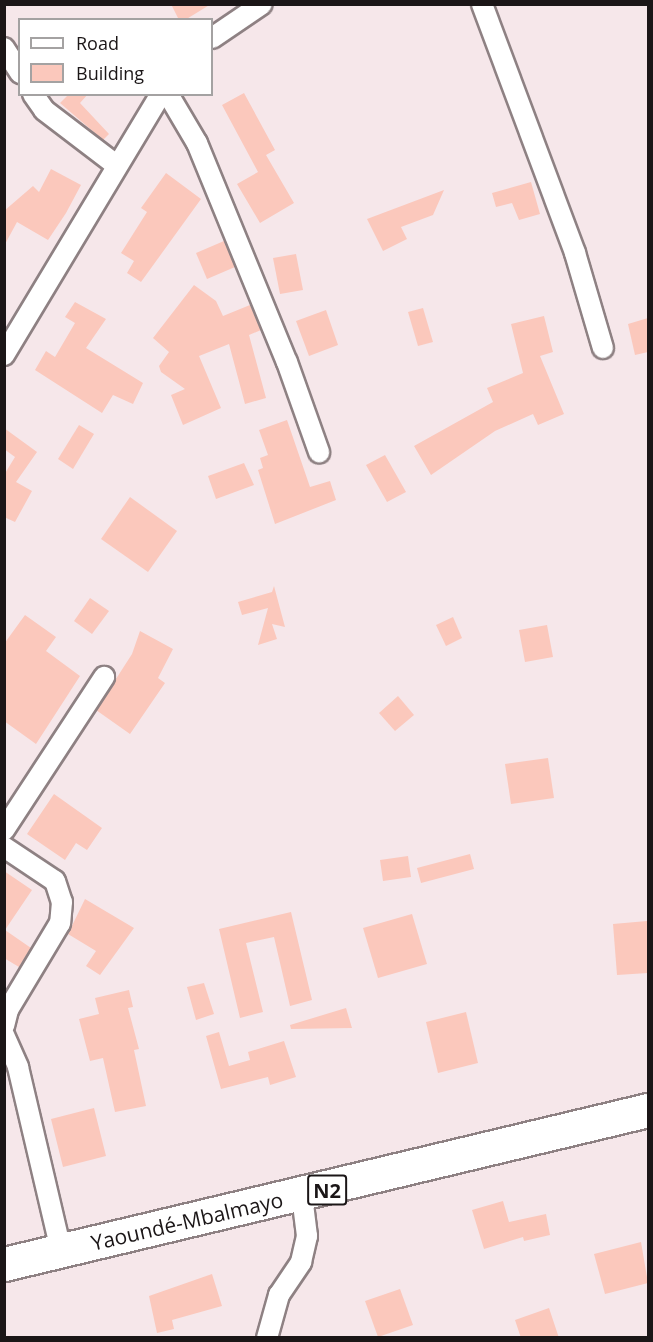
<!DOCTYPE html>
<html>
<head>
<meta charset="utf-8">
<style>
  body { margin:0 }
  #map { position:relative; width:653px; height:1342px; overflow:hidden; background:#f6e7ea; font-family:"Open Sans",sans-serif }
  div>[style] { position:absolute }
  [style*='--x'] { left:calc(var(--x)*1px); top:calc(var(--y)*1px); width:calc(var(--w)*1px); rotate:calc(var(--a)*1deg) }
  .building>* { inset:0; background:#fbc8bc }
  .roads { filter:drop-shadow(2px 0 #8e8183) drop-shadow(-2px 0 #8e8183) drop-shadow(0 2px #8e8183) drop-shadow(0 -2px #8e8183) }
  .street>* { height:20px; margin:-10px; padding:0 10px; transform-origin:10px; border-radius:10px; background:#fff }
  .highway>* { height:33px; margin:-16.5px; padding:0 16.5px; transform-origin:16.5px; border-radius:16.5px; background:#fff }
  span { translate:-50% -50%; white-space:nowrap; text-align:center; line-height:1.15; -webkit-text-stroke:5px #fff; paint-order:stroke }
  .shield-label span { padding:2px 4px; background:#fff; border:2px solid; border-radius:4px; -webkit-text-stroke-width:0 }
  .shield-label { font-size:20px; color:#1b1617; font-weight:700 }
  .street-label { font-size:21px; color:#1b1617 }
  .frame { position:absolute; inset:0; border:6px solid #1b1617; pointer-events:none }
  .legend { position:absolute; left:18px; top:18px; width:195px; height:78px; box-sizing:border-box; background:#fff; border:2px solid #a4a2a2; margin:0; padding:8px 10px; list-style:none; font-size:18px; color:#1b1617 }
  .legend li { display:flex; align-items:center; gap:12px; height:30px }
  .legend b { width:30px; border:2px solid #a4a2a2 }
</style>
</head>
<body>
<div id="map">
  <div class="building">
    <div style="clip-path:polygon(171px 4px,211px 4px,185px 20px,179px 20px)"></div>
    <div style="clip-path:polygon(244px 93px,275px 150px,266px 155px,294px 203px,260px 223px,237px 184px,258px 172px,222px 105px)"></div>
    <div style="clip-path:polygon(69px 94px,88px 94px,80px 103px,109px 134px,103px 140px,60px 103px)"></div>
    <div style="clip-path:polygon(51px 169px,81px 185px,66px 213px,48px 240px,17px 222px,4px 246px,4px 211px,33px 186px,39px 192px)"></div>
    <div style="clip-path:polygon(166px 173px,201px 199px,141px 282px,127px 273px,134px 261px,121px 253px,147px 212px,141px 208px)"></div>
    <div style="clip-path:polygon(531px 182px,540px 214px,519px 220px,512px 203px,496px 207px,492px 193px)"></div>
    <div style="clip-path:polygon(444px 190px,433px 215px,401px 227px,407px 239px,383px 251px,367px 219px)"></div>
    <div style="clip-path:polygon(224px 241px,235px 267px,207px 279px,196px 253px)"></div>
    <div style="clip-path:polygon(296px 254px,303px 290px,280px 294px,273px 258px)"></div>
    <div style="clip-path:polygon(194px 285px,216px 301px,223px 316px,250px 305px,261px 330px,249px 335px,266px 398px,245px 404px,229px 344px,199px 356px,221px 408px,183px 425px,171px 395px,185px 389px,161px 372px,159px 366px,169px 352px,153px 338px)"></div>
    <div style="clip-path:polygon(75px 302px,106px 319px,86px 348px,143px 383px,133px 404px,113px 395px,102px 413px,35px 370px,46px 351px,55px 357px,75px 323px,65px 317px)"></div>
    <div style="clip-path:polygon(423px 308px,433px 342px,418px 346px,408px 312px)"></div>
    <div style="clip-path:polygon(326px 310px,338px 345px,309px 356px,296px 321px)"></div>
    <div style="clip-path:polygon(544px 316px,553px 352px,540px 356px,564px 414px,538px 425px,533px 414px,495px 431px,431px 475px,414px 446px,493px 402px,487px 388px,523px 373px,511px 324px)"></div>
    <div style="clip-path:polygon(648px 318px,648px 352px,635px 355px,628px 324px)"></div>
    <div style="clip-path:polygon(287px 420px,310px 487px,330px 481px,336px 500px,275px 524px,258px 470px,263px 468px,260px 458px,268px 455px,259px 430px)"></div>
    <div style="clip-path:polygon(79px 425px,94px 434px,73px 469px,58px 459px)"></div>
    <div style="clip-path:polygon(4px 428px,37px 452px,16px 482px,32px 491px,15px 522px,4px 517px,4px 475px,15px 457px,4px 449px)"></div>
    <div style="clip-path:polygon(385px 455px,406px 492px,387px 502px,366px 465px)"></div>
    <div style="clip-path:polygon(244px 463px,254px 485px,216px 499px,208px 476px)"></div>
    <div style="clip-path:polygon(130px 497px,177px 531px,148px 572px,101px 539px)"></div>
    <div style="clip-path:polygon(274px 586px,285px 627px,272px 624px,277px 639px,258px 645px,268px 608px,242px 615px,238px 602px,272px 592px)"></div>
    <div style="clip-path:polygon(90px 598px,109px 611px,92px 634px,74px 621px)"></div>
    <div style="clip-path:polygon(25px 615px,56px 637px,46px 651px,80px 676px,36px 744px,4px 721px,4px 644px)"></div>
    <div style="clip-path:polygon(453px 617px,462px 638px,446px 646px,436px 625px)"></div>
    <div style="clip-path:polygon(547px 625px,553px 657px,525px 662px,519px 630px)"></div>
    <div style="clip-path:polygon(140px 631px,173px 649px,158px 678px,165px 683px,130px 734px,96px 710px,132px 654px)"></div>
    <div style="clip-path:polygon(398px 696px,414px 715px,395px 731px,379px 713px)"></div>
    <div style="clip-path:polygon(548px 758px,554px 798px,511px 804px,505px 764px)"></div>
    <div style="clip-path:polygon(54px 794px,102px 828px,87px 850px,76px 843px,65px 860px,27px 834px)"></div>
    <div style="clip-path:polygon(470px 854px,474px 869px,421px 883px,417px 868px)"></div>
    <div style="clip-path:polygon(408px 856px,411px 877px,383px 881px,380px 860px)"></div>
    <div style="clip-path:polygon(4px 871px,32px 890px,5px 930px,31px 948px,19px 967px,4px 958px)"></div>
    <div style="clip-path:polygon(85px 899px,134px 928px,100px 975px,86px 966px,96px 951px,68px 934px)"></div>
    <div style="clip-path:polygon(291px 912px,312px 1000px,290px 1006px,274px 937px,246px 943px,263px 1012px,240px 1018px,219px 929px)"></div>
    <div style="clip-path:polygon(412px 914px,427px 964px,378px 978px,363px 928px)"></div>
    <div style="clip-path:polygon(647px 921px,648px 973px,617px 975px,613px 924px)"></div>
    <div style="clip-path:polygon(204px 983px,214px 1014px,196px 1020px,187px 987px)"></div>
    <div style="clip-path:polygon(129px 990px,133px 1007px,128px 1008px,139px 1049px,134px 1050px,146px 1106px,115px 1112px,103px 1058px,90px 1061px,79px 1019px,99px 1014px,95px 998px)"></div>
    <div style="clip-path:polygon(346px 1008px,352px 1028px,291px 1029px,290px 1025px)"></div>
    <div style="clip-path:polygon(466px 1012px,478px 1063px,438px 1073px,426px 1022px)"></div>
    <div style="clip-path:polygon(219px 1032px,229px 1066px,250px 1060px,248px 1052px,284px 1041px,296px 1077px,270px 1085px,268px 1077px,221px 1089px,206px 1036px)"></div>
    <div style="clip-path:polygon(94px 1108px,106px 1156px,63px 1167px,51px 1119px)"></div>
    <div style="clip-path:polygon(503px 1201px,509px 1222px,546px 1214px,550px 1235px,524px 1241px,523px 1237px,484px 1249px,472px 1210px)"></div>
    <div style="clip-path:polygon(641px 1242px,648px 1283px,605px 1294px,594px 1254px)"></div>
    <div style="clip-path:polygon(212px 1274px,222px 1306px,172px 1320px,174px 1329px,157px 1333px,149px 1296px)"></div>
    <div style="clip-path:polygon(400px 1289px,413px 1325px,378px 1337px,365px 1301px)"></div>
    <div style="clip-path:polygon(549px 1308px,559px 1338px,521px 1338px,515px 1320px)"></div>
  </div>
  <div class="roads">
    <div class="street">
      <div style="--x:482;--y:4;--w:266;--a:69.5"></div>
      <div style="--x:575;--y:253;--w:99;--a:73.6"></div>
      <div style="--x:212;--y:38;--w:60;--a:-34.2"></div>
      <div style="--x:4;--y:48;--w:30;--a:57"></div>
      <div style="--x:33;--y:94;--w:19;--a:55"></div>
      <div style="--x:44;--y:110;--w:89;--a:37.3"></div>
      <div style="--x:168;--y:94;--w:57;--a:59.4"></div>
      <div style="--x:197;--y:143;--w:237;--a:67.7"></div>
      <div style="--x:287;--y:362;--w:96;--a:70.4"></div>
      <div style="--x:4;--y:355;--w:305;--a:-59"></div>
      <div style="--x:4;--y:830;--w:183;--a:-56.8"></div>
      <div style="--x:4;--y:847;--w:61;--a:33.7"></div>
      <div style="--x:55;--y:881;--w:22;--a:72"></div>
      <div style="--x:62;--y:902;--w:21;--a:95"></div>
      <div style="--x:60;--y:923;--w:101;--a:120.9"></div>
      <div style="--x:8;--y:1010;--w:16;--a:104"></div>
      <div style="--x:4;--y:1035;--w:35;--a:66"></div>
      <div style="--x:18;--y:1067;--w:188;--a:76.8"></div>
      <div style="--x:267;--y:1338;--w:45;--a:-74.4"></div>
      <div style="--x:279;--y:1295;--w:40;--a:-56"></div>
      <div style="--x:301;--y:1262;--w:27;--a:-77"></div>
      <div style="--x:307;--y:1236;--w:40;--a:-97.1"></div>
    </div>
    <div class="highway">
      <div style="--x:4;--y:1264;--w:662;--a:-13.45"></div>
    </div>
  </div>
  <div class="shield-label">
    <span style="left:327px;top:1190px">N2</span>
  </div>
  <div class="street-label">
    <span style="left:187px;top:1221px;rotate:-13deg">Yaoundé-Mbalmayo</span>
  </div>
  <div class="frame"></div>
  <ul class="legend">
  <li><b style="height:8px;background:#fff"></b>Road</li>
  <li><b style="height:16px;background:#fbc8bc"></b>Building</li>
  </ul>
</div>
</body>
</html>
